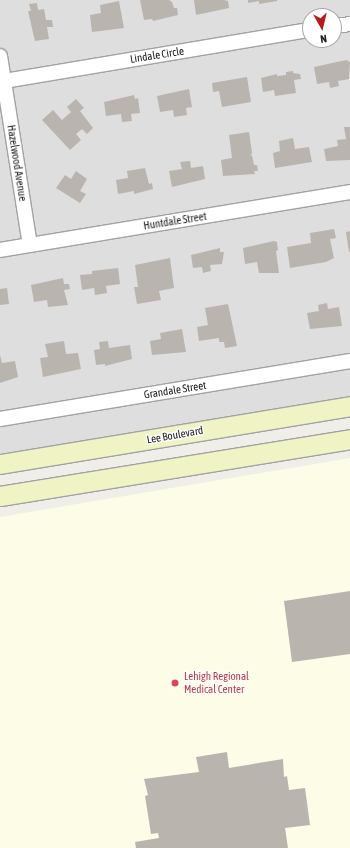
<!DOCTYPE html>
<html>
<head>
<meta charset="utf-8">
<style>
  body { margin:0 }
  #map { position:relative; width:350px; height:848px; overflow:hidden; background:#f0eee9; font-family:"Asap Condensed",sans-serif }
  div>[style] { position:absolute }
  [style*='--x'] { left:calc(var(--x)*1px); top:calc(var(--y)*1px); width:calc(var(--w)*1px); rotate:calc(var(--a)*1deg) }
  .residential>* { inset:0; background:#dfdede }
  .education>* { inset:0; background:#fcfce7 }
  .building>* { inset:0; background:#bab4af }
  .roads { filter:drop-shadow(1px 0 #a2a2a2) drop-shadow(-1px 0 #a2a2a2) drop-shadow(0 1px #a2a2a2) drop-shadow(0 -1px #a2a2a2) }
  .minor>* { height:14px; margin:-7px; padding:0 7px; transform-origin:7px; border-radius:7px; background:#fff }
  .secondary>* { height:19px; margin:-9.5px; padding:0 9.5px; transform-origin:9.5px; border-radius:9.5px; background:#f0f3c4 }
  .dots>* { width:11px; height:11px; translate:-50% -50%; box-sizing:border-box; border:2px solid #fff; border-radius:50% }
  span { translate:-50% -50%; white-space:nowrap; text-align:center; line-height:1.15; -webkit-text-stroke:3px #fff; paint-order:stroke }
  .street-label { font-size:11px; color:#212121 }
  .health-label { font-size:11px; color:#be3a42 }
  .left { translate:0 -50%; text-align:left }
  .north { position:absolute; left:302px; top:8px; width:40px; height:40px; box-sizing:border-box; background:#fff; border:1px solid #a6a6a6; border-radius:50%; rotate:172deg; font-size:11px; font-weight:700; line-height:16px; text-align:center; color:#212121 }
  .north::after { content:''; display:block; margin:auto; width:14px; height:18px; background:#bc1a17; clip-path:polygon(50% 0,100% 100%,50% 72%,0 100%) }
</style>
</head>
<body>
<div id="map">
  <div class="residential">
    <div style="clip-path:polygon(evenodd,0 0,350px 0,350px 397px,0 454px,0 0,310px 16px,334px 16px,334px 40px,310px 40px,310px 16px)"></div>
  </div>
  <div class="education">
    <div style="clip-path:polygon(350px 458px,350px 848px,0 848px,0 517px)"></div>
  </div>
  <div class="building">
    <div style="clip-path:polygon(140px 0,169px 0,172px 2px,174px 8px,177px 8px,178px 15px,153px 21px,152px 19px,144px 20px)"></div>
    <div style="clip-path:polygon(194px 0,224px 0,228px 1px,229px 8px,196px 15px)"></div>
    <div style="clip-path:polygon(248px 0,277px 0,277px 1px,259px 4px,259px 1px,248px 3px)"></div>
    <div style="clip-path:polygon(119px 1px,124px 28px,92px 32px,90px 15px,101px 13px,100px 5px)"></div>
    <div style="clip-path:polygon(37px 3px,38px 10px,44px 9px,46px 20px,52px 20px,53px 27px,47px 27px,49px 39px,35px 41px,28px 11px,31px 11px,29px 4px)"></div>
    <div style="clip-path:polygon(346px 60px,350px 62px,349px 79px,338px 81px,339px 86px,330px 88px,329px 82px,317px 84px,314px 67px)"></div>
    <div style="clip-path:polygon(293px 71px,293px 73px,300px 74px,301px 79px,294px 80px,296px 93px,275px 96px,274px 90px,263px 92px,261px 78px,277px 74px,277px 76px,286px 75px,286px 72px)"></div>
    <div style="clip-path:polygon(247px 77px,251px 102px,222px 107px,219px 91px,213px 92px,212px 83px)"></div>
    <div style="clip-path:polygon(189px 89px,192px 107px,186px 108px,187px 115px,174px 117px,173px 110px,160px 112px,157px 96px)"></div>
    <div style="clip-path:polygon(134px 95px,135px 99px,138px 98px,140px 113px,131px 114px,132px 121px,122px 122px,121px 114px,106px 116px,104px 102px)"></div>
    <div style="clip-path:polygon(76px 99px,84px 108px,80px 111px,93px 128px,87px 134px,82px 129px,76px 134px,81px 140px,70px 150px,42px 120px,53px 110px,62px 120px,71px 112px,67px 107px)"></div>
    <div style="clip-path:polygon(344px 127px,350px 127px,350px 160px,326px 161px,324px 149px,338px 146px,337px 140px,346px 139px)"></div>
    <div style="clip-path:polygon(249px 132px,252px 153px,250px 156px,252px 155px,254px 165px,257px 165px,258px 171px,254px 171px,255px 174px,223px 176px,221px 160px,232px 158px,229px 135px)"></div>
    <div style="clip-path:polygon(293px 138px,295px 149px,309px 147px,312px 162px,275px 168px,273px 153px,280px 151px,279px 141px)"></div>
    <div style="clip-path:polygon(190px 161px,191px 168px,203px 166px,205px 179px,172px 187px,169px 171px,182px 169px,180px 162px)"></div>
    <div style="clip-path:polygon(145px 168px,149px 184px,152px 183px,153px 189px,134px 194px,134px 191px,118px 194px,116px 180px,128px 178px,127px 171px)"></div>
    <div style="clip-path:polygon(76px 171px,87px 179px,80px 191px,86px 194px,80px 203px,56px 188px,65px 175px,71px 179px)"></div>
    <div style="clip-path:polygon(334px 229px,336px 238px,330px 239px,334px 258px,326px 262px,290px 268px,287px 247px,311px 243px,310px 233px)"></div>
    <div style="clip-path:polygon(350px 231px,350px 252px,349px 252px,346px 232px)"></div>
    <div style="clip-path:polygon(274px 241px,277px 242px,278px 250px,276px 251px,279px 273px,259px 273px,257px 262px,245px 264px,243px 248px)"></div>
    <div style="clip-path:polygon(220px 248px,220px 252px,224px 252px,222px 264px,210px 265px,211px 271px,203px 273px,202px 267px,193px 268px,191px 255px)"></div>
    <div style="clip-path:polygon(170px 258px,174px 288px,159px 291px,161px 300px,137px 304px,134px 287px,138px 287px,135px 265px)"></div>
    <div style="clip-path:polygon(118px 268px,120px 284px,106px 286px,107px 293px,95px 295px,94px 288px,82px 290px,80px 275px,92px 274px,92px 271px)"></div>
    <div style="clip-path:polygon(63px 278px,64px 284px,69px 284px,70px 289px,64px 290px,68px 305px,48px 307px,47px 300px,34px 302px,31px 285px)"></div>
    <div style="clip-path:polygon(7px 288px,9px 304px,0 305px,0 289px)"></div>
    <div style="clip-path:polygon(327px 303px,328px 309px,339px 307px,342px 326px,310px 329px,307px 313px,319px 311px,318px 305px)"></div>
    <div style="clip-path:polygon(228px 304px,237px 346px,225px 348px,224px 342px,219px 342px,219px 338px,199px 341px,197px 327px,208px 325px,205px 308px)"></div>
    <div style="clip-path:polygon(182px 329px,186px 352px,152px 355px,150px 341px,161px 339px,160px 333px)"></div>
    <div style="clip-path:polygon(64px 341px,66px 354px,78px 353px,81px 369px,43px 377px,40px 358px,48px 357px,45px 344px)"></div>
    <div style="clip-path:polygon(108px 341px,109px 348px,130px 345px,132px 359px,105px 366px,105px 364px,96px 365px,94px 350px,100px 349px,99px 342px)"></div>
    <div style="clip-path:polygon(0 355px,2px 363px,15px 361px,18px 377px,0 383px)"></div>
    <div style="clip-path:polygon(350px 591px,350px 654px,292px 662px,284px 601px)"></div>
    <div style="clip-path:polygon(227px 752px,229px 768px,283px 759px,284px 777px,287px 776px,289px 790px,305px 788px,310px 825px,285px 828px,288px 848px,136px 848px,135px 842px,159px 838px,158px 833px,151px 834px,145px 796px,148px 795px,144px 779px,199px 772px,196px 757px)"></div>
  </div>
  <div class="roads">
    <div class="minor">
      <div style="--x:334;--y:26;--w:16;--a:-7"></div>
      <div style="--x:0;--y:56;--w:191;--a:81"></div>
      <div style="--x:4;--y:81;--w:310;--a:-9.5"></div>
      <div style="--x:0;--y:250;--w:355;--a:-9.4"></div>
      <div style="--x:0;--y:419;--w:355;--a:-9.4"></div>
    </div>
    <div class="secondary">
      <div style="--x:0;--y:464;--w:355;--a:-9.4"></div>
      <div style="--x:0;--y:496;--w:355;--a:-9.2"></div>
    </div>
  </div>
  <div class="dots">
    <div style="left:175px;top:683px;background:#e0444e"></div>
  </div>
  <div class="street-label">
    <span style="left:157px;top:55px;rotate:-9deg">Lindale Circle</span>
    <span style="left:17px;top:163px;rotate:81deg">Hazelwood Avenue</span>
    <span style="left:175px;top:221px;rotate:-9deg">Huntdale Street</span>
    <span style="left:175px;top:390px;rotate:-9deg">Grandale Street</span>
    <span style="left:175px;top:435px;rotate:-10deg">Lee Boulevard</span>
  </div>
  <div class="health-label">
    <span class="left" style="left:184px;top:683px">Lehigh Regional<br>Medical Center</span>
  </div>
  <div class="north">N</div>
</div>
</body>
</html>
